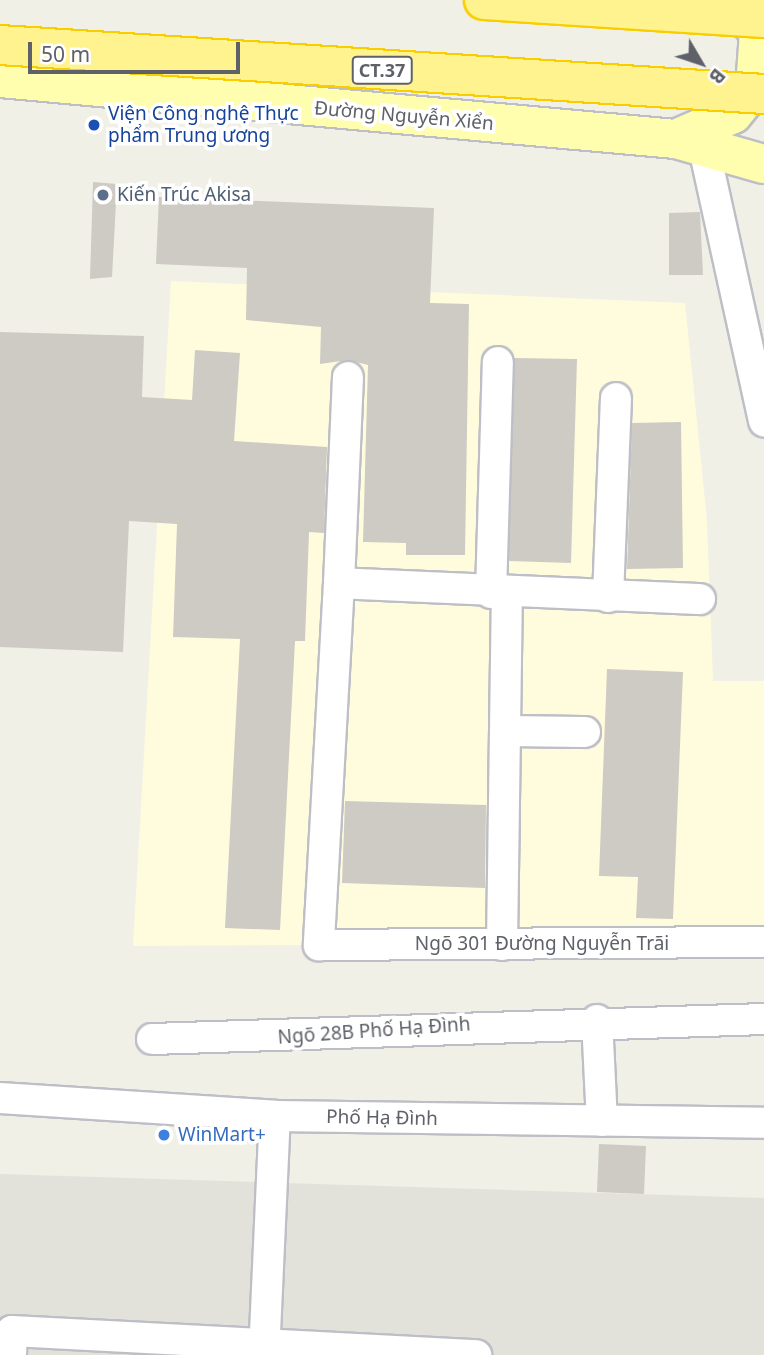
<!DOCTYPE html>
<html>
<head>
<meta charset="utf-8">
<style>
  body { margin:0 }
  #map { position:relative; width:764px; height:1355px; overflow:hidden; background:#f1f0e7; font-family:"Noto Sans",sans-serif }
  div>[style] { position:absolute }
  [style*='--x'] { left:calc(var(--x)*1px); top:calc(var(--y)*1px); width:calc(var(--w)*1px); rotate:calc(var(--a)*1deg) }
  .commercial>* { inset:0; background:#fffcde }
  .industrial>* { inset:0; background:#e2e2db }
  .building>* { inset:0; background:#cdcbc3 }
  .roads { filter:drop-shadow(2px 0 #bebfc6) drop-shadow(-2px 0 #bebfc6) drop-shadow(0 2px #bebfc6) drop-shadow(0 -2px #bebfc6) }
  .minor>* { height:30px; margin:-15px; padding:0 15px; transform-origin:15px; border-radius:15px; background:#fff }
  .major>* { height:38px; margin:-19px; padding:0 19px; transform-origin:19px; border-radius:19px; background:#fffeae }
  .bridges { filter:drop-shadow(2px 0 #f8ce00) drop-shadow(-2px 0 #f8ce00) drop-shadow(0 2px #f8ce00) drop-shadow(0 -2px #f8ce00) }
  .highway-bridge>* { height:38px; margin:-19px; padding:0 19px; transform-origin:19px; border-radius:19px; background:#fff390 }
  .dots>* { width:19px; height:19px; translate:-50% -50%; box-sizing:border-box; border:4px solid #fff; border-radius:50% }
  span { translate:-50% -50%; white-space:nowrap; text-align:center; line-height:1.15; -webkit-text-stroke:7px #fff; paint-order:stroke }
  .shield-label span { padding:2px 5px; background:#fff; border:2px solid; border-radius:5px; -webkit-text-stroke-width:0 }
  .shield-label { font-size:18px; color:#5e6168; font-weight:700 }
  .transit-label { font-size:19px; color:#164399 }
  .left { translate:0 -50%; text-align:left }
  .street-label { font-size:19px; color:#5e6168 }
  .service-label { font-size:19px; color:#4e5e75 }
  .shop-label { font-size:19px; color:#366cbe }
  .north { position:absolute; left:666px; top:28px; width:70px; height:70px; -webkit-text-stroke:5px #fff; paint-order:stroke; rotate:129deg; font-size:19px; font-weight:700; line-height:28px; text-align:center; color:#5e6168 }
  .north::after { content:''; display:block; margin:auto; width:24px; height:32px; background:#5e6168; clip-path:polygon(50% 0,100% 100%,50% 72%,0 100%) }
  .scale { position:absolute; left:28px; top:42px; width:212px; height:32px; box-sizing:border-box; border:4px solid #5e6168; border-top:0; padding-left:9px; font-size:21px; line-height:24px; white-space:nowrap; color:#5e6168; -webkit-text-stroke:5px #fff; paint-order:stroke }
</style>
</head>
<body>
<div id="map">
  <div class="commercial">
    <div style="clip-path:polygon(171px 281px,685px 303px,707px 521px,713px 681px,764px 681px,764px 942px,133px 946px)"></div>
  </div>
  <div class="industrial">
    <div style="clip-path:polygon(0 1174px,764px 1198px,764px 1355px,0 1355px)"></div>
  </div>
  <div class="building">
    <div style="clip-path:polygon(93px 182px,117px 184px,112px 277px,90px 279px)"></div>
    <div style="clip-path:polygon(159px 197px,434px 208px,430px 303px,469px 304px,465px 555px,406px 555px,406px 543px,363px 542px,368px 365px,348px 360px,320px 364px,321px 327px,246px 320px,247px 268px,156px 264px)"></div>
    <div style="clip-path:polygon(700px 212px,703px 275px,669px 275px,669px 213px)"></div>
    <div style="clip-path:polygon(0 332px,144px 336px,142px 397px,192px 400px,195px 350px,240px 353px,234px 441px,327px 447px,324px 533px,309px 532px,305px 641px,295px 641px,280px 930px,225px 928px,240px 639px,173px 637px,177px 524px,129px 521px,123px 652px,0 647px)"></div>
    <div style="clip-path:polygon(514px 358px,577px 359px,571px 563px,509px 561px)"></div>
    <div style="clip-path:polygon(681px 422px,683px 568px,627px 569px,632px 423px)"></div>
    <div style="clip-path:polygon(607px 669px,683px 672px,673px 919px,636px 918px,638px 877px,599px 876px)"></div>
    <div style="clip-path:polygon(345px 801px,486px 805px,485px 888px,342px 883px)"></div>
    <div style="clip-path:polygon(599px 1144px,646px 1146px,644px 1194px,597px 1192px)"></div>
  </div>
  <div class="roads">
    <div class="minor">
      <div style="--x:704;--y:148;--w:280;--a:77.6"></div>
      <div style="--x:339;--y:583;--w:206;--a:-87.5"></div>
      <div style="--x:491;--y:593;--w:231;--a:-88.3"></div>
      <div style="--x:608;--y:597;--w:199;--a:-87.7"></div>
      <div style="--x:700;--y:599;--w:361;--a:-177.5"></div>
      <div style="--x:339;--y:583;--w:363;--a:93.2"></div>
      <div style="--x:319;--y:945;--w:445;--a:-0.4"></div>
      <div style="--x:506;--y:731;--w:79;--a:0.7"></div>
      <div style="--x:502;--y:945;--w:351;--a:-89.2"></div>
      <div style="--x:597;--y:1020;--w:101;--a:87.2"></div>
      <div style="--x:152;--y:1039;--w:612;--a:-1.87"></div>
      <div style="--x:0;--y:1098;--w:276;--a:3.7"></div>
      <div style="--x:275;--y:1116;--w:489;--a:0.8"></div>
      <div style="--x:11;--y:1355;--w:24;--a:-88"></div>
      <div style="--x:12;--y:1331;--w:465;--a:3"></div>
      <div style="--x:264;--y:1355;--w:239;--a:-87.4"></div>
    </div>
    <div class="major">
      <div style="--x:0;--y:78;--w:679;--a:5.16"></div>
      <div style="--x:676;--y:139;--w:91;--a:15.9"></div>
      <div style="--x:676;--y:139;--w:62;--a:-23.7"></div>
      <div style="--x:733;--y:114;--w:35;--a:-51"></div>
      <div style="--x:755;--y:87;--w:54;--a:-85.8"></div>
      <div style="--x:759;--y:33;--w:42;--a:-128.2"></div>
    </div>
  </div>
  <div class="bridges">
    <div class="highway-bridge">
      <div style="--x:484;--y:0;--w:281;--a:3.7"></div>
      <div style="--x:0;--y:45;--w:766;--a:3.67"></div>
    </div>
  </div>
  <div class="dots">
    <div style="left:94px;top:125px;background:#1a4fb4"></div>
    <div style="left:103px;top:195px;background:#5c6f8a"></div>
    <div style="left:164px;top:1135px;background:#3f7fe0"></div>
  </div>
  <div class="shield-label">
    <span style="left:382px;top:70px">CT.37</span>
  </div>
  <div class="transit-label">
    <span class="left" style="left:108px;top:125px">Viện Công nghệ Thực<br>phẩm Trung ương</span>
  </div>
  <div class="street-label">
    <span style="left:404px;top:116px;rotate:5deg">Đường Nguyễn Xiển</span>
    <span style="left:542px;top:944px">Ngõ 301 Đường Nguyễn Trãi</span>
    <span style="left:374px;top:1031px;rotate:-4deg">Ngõ 28B Phố Hạ Đình</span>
    <span style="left:382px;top:1118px;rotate:1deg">Phố Hạ Đình</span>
  </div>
  <div class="service-label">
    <span class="left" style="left:117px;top:195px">Kiến Trúc Akisa</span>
  </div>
  <div class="shop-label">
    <span class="left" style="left:178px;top:1135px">WinMart+</span>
  </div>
  <div class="north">B</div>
  <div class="scale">50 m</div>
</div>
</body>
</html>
